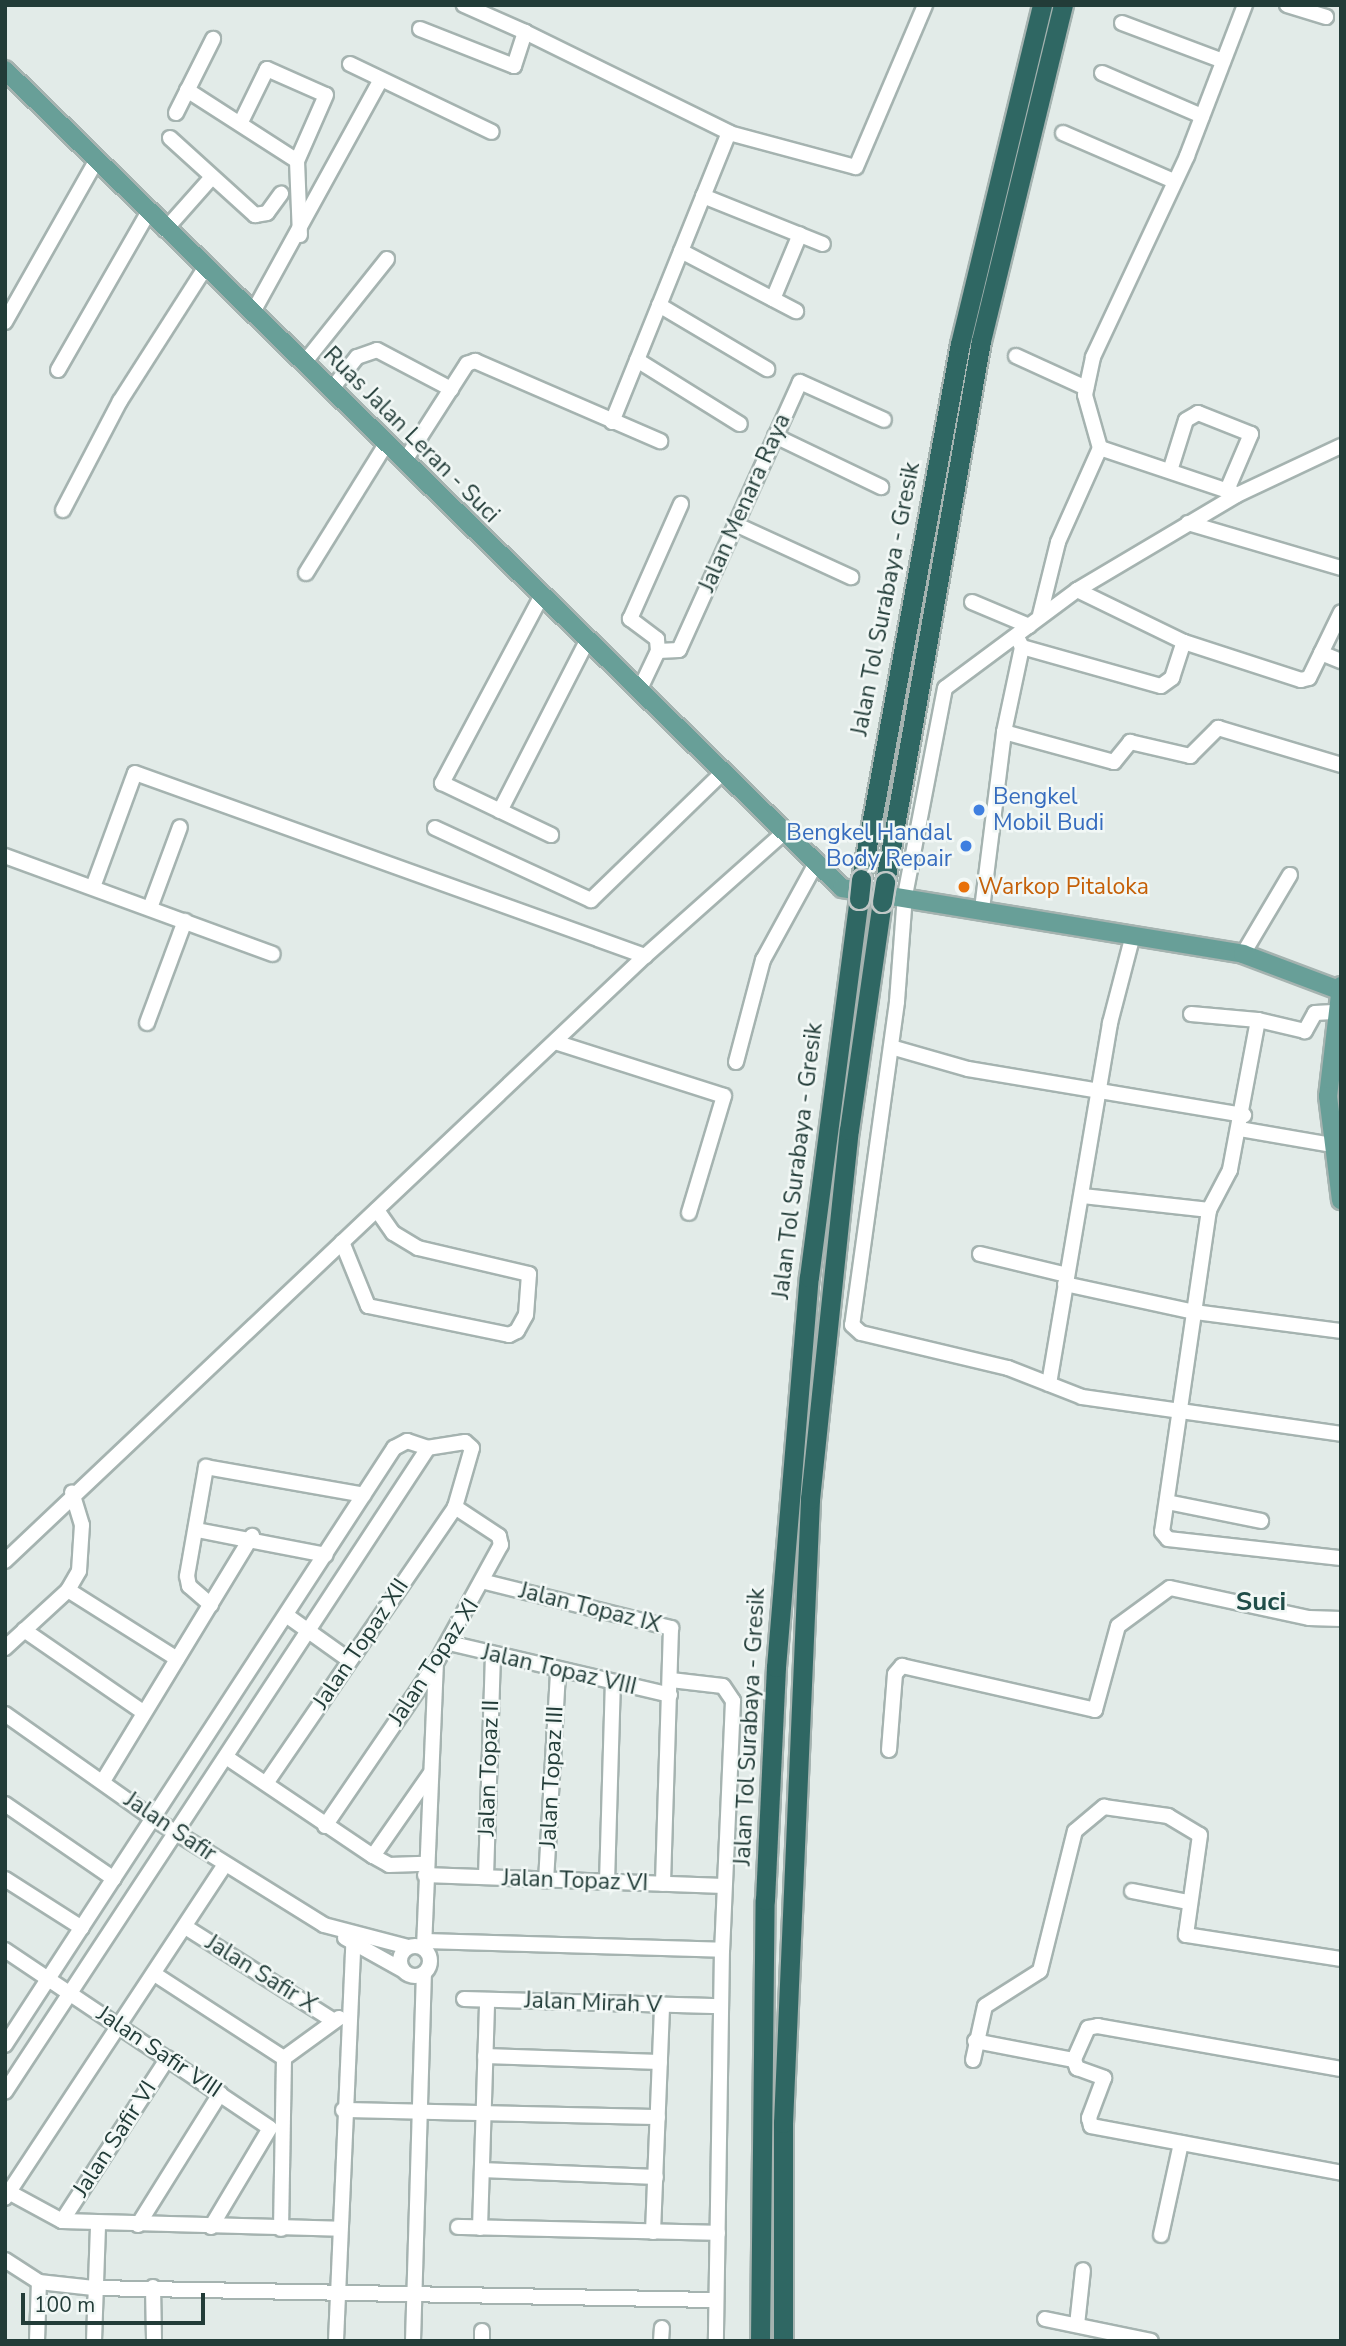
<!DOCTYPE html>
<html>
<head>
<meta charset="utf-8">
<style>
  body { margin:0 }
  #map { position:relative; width:1346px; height:2346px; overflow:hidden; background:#e2ebe8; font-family:"Nunito Sans",sans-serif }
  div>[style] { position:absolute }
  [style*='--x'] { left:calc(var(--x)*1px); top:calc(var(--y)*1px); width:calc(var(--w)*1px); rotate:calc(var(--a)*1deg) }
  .roads { filter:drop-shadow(2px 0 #a5b3b0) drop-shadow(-2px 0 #a5b3b0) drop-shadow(0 2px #a5b3b0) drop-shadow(0 -2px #a5b3b0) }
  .minor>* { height:14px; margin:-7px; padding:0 7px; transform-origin:7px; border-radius:7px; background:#fff }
  .minor>.ring { margin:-7px; padding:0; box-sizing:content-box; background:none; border:14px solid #fff; border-radius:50% }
  .major>* { height:18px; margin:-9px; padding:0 9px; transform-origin:9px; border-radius:9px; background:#689f98 }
  .highway>* { height:19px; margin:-9.5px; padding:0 9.5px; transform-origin:9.5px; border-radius:9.5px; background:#2f6763 }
  .bridges { filter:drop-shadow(2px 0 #c1c8c7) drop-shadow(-2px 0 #c1c8c7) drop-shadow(0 2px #c1c8c7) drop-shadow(0 -2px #c1c8c7) }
  .highway-bridge>* { height:19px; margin:-9.5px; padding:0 9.5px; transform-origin:9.5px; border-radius:9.5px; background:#2f6763 }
  .dots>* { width:19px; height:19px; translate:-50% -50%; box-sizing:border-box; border:4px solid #f2f8f6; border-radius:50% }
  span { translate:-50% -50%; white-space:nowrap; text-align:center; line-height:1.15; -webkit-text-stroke:5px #f2f8f6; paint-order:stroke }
  .street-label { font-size:23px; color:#223c38 }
  .shop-label { font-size:23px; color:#366cbe }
  .left { translate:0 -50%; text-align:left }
  .right { translate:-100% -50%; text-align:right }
  .food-label { font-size:23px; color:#c56008 }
  .quarter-label { font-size:26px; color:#1f4d48; font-weight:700 }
  .frame { position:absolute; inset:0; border:7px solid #223c38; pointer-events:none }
  .scale { position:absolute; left:21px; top:2293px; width:184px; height:32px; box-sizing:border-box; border:4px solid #223c38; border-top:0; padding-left:9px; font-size:21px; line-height:24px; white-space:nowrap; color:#223c38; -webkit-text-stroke:5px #f2f8f6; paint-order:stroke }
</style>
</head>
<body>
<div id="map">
  <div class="roads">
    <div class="minor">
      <div style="--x:1287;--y:5;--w:41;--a:17.1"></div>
      <div style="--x:1122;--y:23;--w:108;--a:20.6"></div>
      <div style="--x:420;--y:29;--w:101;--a:21.5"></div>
      <div style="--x:514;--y:66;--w:36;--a:-72"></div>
      <div style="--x:525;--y:32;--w:67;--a:-156.1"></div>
      <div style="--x:525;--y:32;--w:229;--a:26.2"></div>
      <div style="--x:350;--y:64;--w:157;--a:25.6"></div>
      <div style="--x:1102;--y:73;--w:109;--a:23.3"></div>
      <div style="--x:187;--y:90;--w:131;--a:32.8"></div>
      <div style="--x:297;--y:161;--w:74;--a:87.7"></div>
      <div style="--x:176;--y:113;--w:83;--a:-63.4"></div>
      <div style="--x:241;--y:122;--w:59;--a:-63.9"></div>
      <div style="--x:267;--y:69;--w:64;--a:23.8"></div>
      <div style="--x:326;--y:95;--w:72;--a:113.7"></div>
      <div style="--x:1063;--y:133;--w:121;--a:23.4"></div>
      <div style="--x:170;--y:138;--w:115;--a:42.2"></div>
      <div style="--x:255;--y:215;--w:12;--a:-9"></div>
      <div style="--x:267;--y:213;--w:24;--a:-54"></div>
      <div style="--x:703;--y:196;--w:129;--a:21.8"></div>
      <div style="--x:165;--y:230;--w:71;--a:-48.4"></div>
      <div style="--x:681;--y:251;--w:130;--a:27.6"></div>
      <div style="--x:773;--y:299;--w:70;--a:-67.4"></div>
      <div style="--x:659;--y:305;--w:126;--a:30.7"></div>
      <div style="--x:252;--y:314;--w:266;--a:-61.2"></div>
      <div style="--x:5;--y:322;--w:183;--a:-60.5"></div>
      <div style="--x:1016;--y:356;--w:77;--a:24.6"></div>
      <div style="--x:637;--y:360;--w:121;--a:31.9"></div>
      <div style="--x:304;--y:363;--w:133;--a:-51.4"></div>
      <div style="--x:58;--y:370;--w:181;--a:-60.2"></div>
      <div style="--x:331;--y:390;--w:42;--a:-51.8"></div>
      <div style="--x:357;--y:357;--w:21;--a:-19"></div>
      <div style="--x:377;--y:350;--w:84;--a:27.8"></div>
      <div style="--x:612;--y:422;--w:312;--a:-68"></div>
      <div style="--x:729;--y:133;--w:131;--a:15"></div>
      <div style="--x:856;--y:167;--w:176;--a:-66.9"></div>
      <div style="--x:775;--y:436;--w:118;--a:25.7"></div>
      <div style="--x:1341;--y:446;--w:115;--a:154.8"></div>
      <div style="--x:1237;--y:495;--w:186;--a:149.3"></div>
      <div style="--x:1077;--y:590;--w:164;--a:143.4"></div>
      <div style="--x:945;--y:688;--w:211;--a:100.9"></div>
      <div style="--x:905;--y:895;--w:107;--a:94.3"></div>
      <div style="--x:897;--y:1002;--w:326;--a:97.9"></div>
      <div style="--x:852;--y:1325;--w:12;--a:42"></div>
      <div style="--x:861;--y:1333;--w:151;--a:13.4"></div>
      <div style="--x:1008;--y:1368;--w:79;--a:21.4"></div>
      <div style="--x:1082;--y:1397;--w:262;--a:8.1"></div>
      <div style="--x:1100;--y:448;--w:141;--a:18.6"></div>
      <div style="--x:404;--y:462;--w:117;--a:-57.3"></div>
      <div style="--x:467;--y:364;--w:9;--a:-21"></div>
      <div style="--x:475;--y:361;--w:202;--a:23.4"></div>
      <div style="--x:1170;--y:471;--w:53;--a:-72.6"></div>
      <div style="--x:1186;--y:420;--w:14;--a:-30"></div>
      <div style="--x:1198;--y:413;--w:57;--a:21.6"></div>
      <div style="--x:1251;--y:434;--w:59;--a:113.1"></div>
      <div style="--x:63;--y:510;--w:123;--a:-62.4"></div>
      <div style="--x:120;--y:401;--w:158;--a:-57.4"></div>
      <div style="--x:1188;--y:523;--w:159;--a:16.4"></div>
      <div style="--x:735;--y:524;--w:128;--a:24.6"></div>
      <div style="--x:306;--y:573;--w:152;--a:-58.2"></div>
      <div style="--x:1077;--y:590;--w:119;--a:25.9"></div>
      <div style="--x:1184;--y:642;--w:123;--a:18"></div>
      <div style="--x:1301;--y:680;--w:8;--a:-14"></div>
      <div style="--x:1309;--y:678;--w:73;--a:-64.1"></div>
      <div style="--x:541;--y:597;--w:211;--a:118"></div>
      <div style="--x:442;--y:783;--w:121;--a:25.5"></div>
      <div style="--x:972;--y:602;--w:62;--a:22.8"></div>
      <div style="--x:1040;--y:615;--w:75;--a:-76.1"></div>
      <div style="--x:1058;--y:542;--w:103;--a:-65.9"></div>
      <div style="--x:1100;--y:448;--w:55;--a:-105.8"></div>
      <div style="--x:1085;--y:395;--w:39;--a:-78"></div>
      <div style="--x:1093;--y:357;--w:222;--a:-64.9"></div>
      <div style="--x:1187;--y:156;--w:162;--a:-69"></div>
      <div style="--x:1022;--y:647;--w:144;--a:15.7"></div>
      <div style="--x:1161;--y:686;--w:14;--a:-36"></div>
      <div style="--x:1172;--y:678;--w:38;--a:-72"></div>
      <div style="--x:658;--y:651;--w:12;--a:-95"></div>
      <div style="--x:657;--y:639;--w:34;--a:-143"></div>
      <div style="--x:630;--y:619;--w:126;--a:-66.1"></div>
      <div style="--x:1321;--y:653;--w:22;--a:22"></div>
      <div style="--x:639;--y:691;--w:44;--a:-64.6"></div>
      <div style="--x:658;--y:651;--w:21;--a:-3"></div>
      <div style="--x:679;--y:650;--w:294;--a:-65.7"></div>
      <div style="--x:800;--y:382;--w:92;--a:24.3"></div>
      <div style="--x:1004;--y:732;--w:114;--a:15.3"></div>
      <div style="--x:1114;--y:762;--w:26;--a:-51"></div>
      <div style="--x:1130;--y:742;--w:62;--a:13.1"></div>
      <div style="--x:1190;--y:756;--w:40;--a:-45"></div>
      <div style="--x:1218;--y:728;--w:128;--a:16.7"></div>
      <div style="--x:500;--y:811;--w:191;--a:-62.9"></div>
      <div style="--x:435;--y:828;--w:172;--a:24.8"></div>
      <div style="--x:591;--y:900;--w:182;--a:-44.1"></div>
      <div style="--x:5;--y:856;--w:285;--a:20.1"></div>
      <div style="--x:93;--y:887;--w:121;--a:-69.8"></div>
      <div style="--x:135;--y:773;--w:542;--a:19.74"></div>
      <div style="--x:150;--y:908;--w:86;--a:-69.7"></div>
      <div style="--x:982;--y:909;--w:178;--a:-82.9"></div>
      <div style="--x:1004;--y:732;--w:87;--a:-78"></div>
      <div style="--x:1022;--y:647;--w:11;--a:-117"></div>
      <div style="--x:1243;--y:954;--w:92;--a:-59.3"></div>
      <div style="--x:1333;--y:1012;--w:18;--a:177"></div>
      <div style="--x:1315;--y:1013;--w:21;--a:119"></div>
      <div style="--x:1305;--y:1031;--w:48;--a:-166.8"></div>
      <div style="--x:1258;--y:1020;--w:153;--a:100.6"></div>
      <div style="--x:1230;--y:1170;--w:45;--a:117.7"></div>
      <div style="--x:1209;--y:1210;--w:325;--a:98.3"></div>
      <div style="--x:1162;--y:1532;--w:9;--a:49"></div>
      <div style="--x:1168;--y:1539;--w:174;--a:6.3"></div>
      <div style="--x:1191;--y:1014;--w:67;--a:5.1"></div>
      <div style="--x:147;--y:1023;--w:109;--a:-69.6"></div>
      <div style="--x:558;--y:1043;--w:174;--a:17.7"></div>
      <div style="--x:724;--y:1096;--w:122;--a:106.7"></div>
      <div style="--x:891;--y:1047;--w:80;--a:15.9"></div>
      <div style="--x:968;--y:1069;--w:280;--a:9.5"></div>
      <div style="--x:736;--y:1062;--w:106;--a:-75.2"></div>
      <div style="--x:763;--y:960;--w:108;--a:-61.3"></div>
      <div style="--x:1240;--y:1129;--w:93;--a:9.9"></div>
      <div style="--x:1083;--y:1196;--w:127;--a:6.3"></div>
      <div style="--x:342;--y:1242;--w:69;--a:67.9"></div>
      <div style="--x:368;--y:1306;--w:144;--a:11.6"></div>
      <div style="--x:509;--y:1335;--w:9;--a:-27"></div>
      <div style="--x:517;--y:1331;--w:18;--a:-61"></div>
      <div style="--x:526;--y:1315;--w:41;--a:-85.8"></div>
      <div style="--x:529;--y:1274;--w:114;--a:-166.8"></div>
      <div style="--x:418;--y:1248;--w:29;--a:-149"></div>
      <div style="--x:393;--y:1233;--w:28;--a:-125"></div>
      <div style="--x:980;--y:1254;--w:89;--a:13.6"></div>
      <div style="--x:1065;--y:1284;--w:133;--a:12.2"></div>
      <div style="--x:1195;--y:1312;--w:147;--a:7.4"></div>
      <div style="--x:1049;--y:1384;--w:366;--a:-80.4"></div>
      <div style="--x:1110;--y:1023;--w:91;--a:-75.4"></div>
      <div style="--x:1167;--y:1502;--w:96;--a:11.4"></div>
      <div style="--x:197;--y:1530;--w:131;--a:11"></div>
      <div style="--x:5;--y:1561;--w:881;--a:-43.39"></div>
      <div style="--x:645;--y:956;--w:188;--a:-41.6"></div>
      <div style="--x:485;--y:1582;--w:192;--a:13.9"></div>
      <div style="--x:671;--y:1628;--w:256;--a:91.8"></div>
      <div style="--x:68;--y:1590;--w:129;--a:32.3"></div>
      <div style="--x:211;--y:1605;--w:29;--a:-139"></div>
      <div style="--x:189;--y:1586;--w:10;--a:-101"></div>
      <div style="--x:187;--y:1576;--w:111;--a:-80.1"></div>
      <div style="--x:206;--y:1467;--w:160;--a:10"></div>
      <div style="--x:286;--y:1615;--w:77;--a:35.5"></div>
      <div style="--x:24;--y:1630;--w:145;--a:34.6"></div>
      <div style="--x:449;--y:1643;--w:227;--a:13.2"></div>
      <div style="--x:5;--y:1648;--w:86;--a:-42.6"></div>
      <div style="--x:68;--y:1590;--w:22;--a:-60"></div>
      <div style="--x:79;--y:1571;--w:46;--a:-86.3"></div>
      <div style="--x:82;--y:1525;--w:34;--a:-107"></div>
      <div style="--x:671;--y:1680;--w:52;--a:6.6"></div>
      <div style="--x:723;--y:1686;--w:18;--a:56"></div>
      <div style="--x:733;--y:1701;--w:249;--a:92.5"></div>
      <div style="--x:722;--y:1950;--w:391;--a:90.9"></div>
      <div style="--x:5;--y:1714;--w:182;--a:35.2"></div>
      <div style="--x:154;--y:1819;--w:200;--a:31.9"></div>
      <div style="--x:324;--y:1925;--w:87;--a:14.7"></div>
      <div style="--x:889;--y:1750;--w:76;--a:-85.5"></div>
      <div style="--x:895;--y:1674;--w:11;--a:-49"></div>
      <div style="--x:902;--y:1666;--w:198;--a:12.8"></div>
      <div style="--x:1095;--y:1710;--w:87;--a:-74.7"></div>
      <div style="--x:1118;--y:1626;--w:64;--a:-36.2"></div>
      <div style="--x:1170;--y:1588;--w:142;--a:12.2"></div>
      <div style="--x:1309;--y:1618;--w:32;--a:2"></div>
      <div style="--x:226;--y:1757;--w:177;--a:34"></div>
      <div style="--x:373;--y:1856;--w:18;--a:29"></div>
      <div style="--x:389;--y:1865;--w:36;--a:-2"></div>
      <div style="--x:103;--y:1781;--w:287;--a:-58.7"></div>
      <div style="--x:267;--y:1782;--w:333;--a:-55.6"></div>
      <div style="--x:455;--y:1507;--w:61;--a:-73.9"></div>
      <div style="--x:472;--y:1448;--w:9;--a:-139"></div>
      <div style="--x:465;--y:1442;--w:37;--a:171"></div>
      <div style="--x:5;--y:1804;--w:132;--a:34.5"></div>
      <div style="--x:325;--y:1826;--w:197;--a:-55.7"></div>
      <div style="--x:436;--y:1663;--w:135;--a:-61.2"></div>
      <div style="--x:501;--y:1545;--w:9;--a:-103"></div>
      <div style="--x:499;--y:1536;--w:53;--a:-146.6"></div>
      <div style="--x:373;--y:1856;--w:100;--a:-55.2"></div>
      <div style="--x:425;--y:1875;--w:299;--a:2.1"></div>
      <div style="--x:486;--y:1877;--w:219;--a:-88.2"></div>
      <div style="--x:5;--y:1879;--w:91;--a:32.5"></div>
      <div style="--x:546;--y:1881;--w:209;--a:-86.7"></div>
      <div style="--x:607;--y:1882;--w:198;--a:-88.3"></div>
      <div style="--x:1132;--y:1891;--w:57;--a:11.1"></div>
      <div style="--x:187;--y:1928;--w:174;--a:32.3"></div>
      <div style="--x:345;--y:1938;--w:64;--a:29"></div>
      <div style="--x:425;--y:1941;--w:297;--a:1.7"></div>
      <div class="ring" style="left:400px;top:1946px;width:16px;height:16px"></div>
      <div style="--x:424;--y:1948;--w:285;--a:-87.6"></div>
      <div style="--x:5;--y:1950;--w:319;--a:33.9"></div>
      <div style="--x:156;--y:1975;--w:153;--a:33"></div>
      <div style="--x:284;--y:2058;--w:171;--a:91"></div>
      <div style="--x:464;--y:1999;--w:257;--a:1.6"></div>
      <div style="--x:975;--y:2041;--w:101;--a:10.9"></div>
      <div style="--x:5;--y:2045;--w:713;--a:-56.91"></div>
      <div style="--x:394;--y:1448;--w:15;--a:-28"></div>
      <div style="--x:407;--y:1441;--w:22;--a:18"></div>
      <div style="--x:428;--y:1448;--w:770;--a:123.3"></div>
      <div style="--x:485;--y:2056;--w:175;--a:2"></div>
      <div style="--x:284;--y:2058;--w:68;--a:-36"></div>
      <div style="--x:973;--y:2060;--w:55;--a:-77.5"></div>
      <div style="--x:985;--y:2006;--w:65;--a:-32.5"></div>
      <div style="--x:1040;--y:1971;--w:144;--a:-76"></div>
      <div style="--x:1075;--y:1831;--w:38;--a:-40"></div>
      <div style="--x:1104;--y:1807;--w:65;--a:8"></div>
      <div style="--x:1168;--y:1816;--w:37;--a:31"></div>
      <div style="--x:1200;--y:1835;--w:101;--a:98"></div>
      <div style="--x:1186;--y:1935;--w:157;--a:8.8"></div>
      <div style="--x:1341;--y:2069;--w:247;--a:-170"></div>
      <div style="--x:1098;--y:2026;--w:10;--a:169"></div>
      <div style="--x:1088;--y:2028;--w:35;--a:114"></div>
      <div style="--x:1074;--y:2060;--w:9;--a:69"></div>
      <div style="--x:1077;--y:2068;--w:29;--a:20"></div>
      <div style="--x:1104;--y:2078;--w:43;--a:110.6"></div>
      <div style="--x:1089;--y:2118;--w:8;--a:76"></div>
      <div style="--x:1091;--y:2126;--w:254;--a:10.6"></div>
      <div style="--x:343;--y:2110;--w:315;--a:1.3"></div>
      <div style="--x:482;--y:2170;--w:174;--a:2.3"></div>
      <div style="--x:5;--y:2190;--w:65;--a:28.5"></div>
      <div style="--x:62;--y:2221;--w:278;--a:1.6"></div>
      <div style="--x:5;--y:2198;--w:400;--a:-56.6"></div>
      <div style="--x:62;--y:2221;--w:194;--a:-57"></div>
      <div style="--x:138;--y:2225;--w:155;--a:-58"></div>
      <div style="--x:211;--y:2227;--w:115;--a:-59.2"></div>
      <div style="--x:458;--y:2227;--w:260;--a:1.3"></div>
      <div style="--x:480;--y:2228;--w:228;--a:-88.2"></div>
      <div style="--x:653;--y:2232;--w:228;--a:-87.7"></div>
      <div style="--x:1161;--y:2235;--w:94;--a:-77.7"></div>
      <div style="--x:5;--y:2260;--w:40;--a:32.9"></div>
      <div style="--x:39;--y:2282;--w:55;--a:6.2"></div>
      <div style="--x:94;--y:2288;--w:622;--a:1.11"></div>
      <div style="--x:153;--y:2287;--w:54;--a:88.9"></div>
      <div style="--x:1045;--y:2319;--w:108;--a:11.7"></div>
      <div style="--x:1077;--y:2325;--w:55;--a:-83.8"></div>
      <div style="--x:482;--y:2331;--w:10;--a:90"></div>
      <div style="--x:37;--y:2341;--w:59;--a:-88.1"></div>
      <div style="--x:94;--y:2341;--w:117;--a:-88"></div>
      <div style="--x:336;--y:2341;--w:407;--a:-87.5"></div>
      <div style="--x:413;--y:2341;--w:367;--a:-88.3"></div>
      <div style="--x:661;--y:2341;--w:13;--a:-86"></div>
    </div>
    <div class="major">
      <div style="--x:5;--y:70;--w:1170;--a:44.34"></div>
      <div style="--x:842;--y:888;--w:406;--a:9.3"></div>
      <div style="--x:1243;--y:954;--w:103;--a:20.6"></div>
      <div style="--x:1341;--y:986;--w:111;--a:96.7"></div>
      <div style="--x:1328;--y:1096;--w:105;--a:82.9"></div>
    </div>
    <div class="highway">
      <div style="--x:861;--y:879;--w:544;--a:-79.52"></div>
      <div style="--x:960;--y:344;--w:349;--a:-76.4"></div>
      <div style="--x:885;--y:882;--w:549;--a:-79.94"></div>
      <div style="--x:981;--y:341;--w:346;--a:-76.3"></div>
      <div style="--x:760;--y:2341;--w:441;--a:-89.4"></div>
      <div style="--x:765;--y:1900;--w:233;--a:-87.3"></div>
      <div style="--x:776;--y:1667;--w:391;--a:-85.2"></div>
      <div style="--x:809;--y:1277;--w:381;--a:-82.5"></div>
      <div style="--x:783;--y:2341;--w:218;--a:-90"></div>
      <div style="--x:783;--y:2123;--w:625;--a:-87.52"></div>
      <div style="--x:810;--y:1499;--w:371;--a:-84"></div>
      <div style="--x:849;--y:1130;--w:230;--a:-81.8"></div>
    </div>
  </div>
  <div class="bridges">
    <div class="highway-bridge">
      <div style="--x:859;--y:899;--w:20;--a:-84"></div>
      <div style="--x:882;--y:902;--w:20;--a:-81"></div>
    </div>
  </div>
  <div class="dots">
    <div style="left:979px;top:810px;background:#3f7fe0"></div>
    <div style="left:966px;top:846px;background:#3f7fe0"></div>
    <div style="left:964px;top:887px;background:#e8710a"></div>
  </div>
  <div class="street-label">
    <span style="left:411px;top:435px;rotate:45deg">Ruas Jalan Leran - Suci</span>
    <span style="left:745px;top:503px;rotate:-66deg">Jalan Menara Raya</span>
    <span style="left:886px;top:599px;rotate:-79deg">Jalan Tol Surabaya - Gresik</span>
    <span style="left:798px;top:1161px;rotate:-83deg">Jalan Tol Surabaya - Gresik</span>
    <span style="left:590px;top:1608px;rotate:14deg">Jalan Topaz IX</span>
    <span style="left:361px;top:1644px;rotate:-56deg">Jalan Topaz XII</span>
    <span style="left:434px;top:1662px;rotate:-57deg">Jalan Topaz XI</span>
    <span style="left:559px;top:1670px;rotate:13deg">Jalan Topaz VIII</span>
    <span style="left:750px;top:1727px;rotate:-87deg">Jalan Tol Surabaya - Gresik</span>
    <span style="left:489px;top:1768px;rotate:-88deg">Jalan Topaz II</span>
    <span style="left:552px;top:1777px;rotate:-87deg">Jalan Topaz III</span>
    <span style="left:170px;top:1827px;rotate:34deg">Jalan Safir</span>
    <span style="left:575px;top:1881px;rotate:2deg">Jalan Topaz VI</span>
    <span style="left:261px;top:1974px;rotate:32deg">Jalan Safir X</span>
    <span style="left:593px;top:2003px;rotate:2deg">Jalan Mirah V</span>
    <span style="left:159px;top:2052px;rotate:34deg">Jalan Safir VIII</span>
    <span style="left:115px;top:2139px;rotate:-57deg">Jalan Safir VI</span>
  </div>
  <div class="shop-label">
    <span class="left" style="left:993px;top:810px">Bengkel<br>Mobil Budi</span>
    <span class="right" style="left:952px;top:846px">Bengkel Handal<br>Body Repair</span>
  </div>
  <div class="food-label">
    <span class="left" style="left:978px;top:887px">Warkop Pitaloka</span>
  </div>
  <div class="quarter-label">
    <span style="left:1261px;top:1602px">Suci</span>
  </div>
  <div class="frame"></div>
  <div class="scale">100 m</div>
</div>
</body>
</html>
